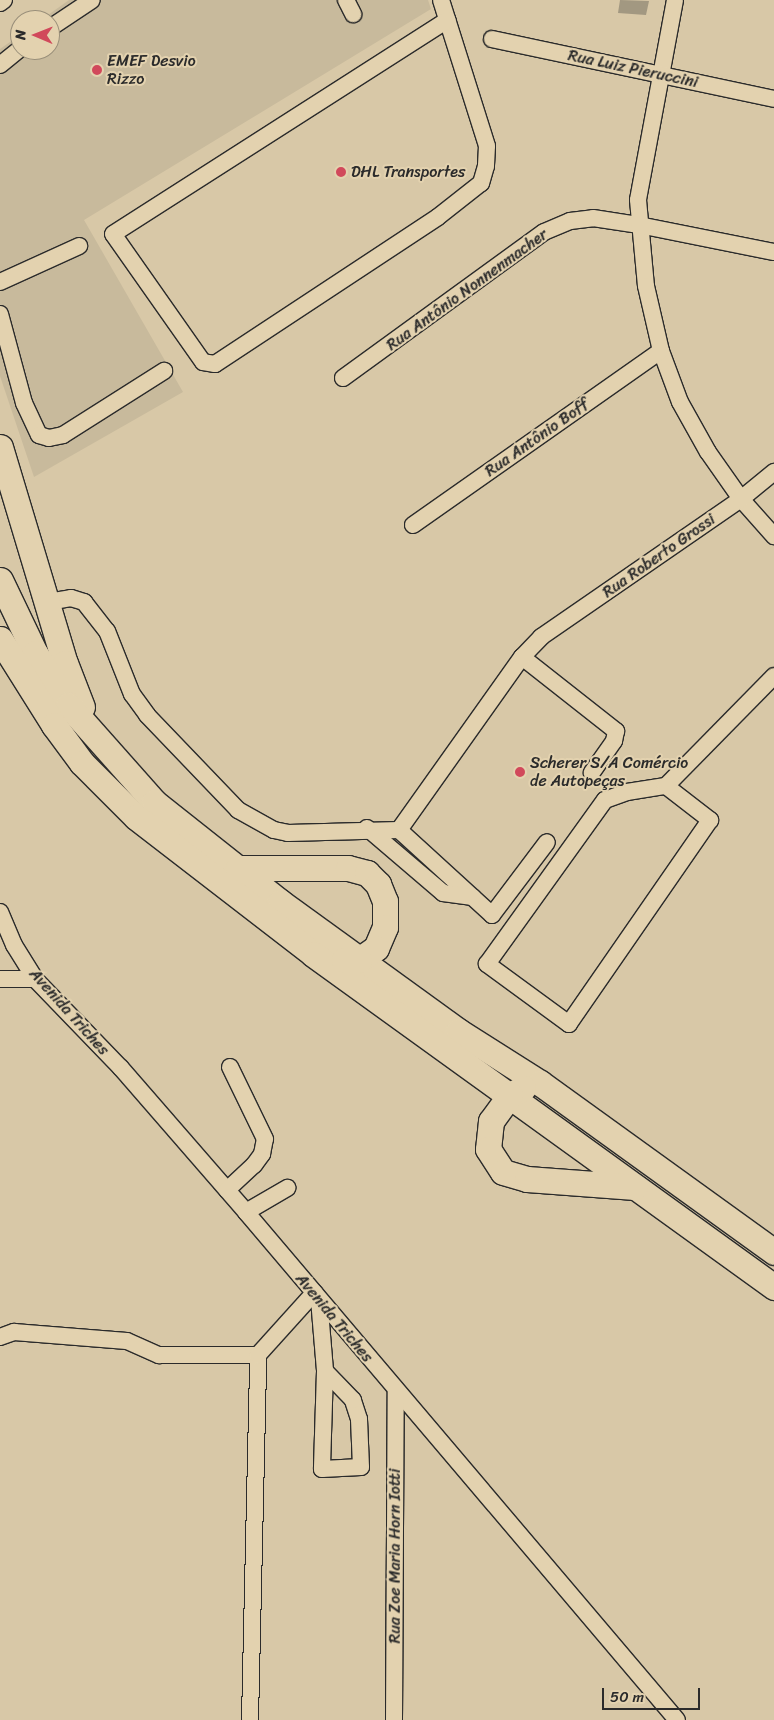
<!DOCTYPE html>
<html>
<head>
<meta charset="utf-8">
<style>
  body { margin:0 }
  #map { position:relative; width:774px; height:1720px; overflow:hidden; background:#d8c8a7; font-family:Sriracha,sans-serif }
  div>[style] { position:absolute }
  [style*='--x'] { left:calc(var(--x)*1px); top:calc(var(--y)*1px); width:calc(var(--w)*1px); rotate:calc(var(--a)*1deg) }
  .built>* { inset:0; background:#c8ba9c }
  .building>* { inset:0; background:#a29881 }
  .roads { filter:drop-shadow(1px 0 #2b2b2b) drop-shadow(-1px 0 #2b2b2b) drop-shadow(0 1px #2b2b2b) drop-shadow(0 -1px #2b2b2b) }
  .minor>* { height:16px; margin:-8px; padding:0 8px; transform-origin:8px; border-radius:8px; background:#e3d2af }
  .highway>* { height:25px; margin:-12.5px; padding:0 12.5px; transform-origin:12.5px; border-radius:12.5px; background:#e3d2af }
  .dots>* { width:14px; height:14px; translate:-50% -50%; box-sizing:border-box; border:2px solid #e3d2af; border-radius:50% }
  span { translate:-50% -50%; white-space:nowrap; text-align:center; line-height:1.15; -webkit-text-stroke:4px #e3d2af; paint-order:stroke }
  .poi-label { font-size:16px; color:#2b2b2b }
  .left { translate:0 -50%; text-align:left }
  .street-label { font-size:16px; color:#2b2b2b }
  .north { position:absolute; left:10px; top:10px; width:50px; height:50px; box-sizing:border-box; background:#e3d2af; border:1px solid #998f7a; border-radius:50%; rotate:271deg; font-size:14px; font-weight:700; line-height:20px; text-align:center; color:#2b2b2b }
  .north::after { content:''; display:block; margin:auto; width:18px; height:22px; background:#d1495b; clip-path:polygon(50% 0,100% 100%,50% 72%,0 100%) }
  .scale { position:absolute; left:602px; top:1688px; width:98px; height:22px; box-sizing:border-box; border:2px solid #2b2b2b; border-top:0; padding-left:6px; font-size:15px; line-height:18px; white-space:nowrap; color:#2b2b2b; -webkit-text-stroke:4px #e3d2af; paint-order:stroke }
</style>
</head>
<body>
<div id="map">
  <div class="built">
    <div style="clip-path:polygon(69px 0,428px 0,431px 9px,84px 220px,183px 392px,34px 477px,0 376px,0 49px,20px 35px,20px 50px,50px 50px,50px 20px,41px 20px)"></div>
  </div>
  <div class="building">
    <div style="clip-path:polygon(620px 0,649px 1px,646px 15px,618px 13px)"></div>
  </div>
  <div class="roads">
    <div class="minor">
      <div style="--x:346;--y:0;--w:16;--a:63"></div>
      <div style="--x:441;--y:0;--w:153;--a:72.5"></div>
      <div style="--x:487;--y:146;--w:20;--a:93"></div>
      <div style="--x:486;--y:166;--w:18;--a:106"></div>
      <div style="--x:481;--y:183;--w:55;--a:141.7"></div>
      <div style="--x:438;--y:217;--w:267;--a:146.6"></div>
      <div style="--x:215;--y:364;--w:12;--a:-171"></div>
      <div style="--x:203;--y:362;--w:156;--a:-125.1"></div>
      <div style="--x:113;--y:234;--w:397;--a:-32.6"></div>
      <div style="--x:675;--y:0;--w:203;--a:100.5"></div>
      <div style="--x:638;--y:200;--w:86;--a:84.7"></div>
      <div style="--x:646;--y:286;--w:67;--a:77"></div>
      <div style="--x:661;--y:351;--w:54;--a:69.6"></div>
      <div style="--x:680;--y:402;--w:57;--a:60.8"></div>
      <div style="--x:708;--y:452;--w:57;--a:54.9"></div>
      <div style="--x:741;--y:499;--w:50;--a:48.3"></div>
      <div style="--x:0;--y:3;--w:5;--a:-37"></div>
      <div style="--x:50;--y:28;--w:50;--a:-33.7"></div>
      <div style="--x:492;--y:39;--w:288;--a:12"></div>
      <div style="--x:0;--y:65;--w:26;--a:-39"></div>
      <div style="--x:0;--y:282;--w:87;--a:-24.5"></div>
      <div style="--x:0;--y:314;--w:92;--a:74.9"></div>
      <div style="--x:24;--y:403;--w:35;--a:65"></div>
      <div style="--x:39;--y:435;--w:10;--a:17"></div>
      <div style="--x:49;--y:438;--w:14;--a:-12"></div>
      <div style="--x:63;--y:435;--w:120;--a:-32.4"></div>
      <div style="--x:343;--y:378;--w:248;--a:-36"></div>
      <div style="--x:544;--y:232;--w:28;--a:-23"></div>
      <div style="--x:570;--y:221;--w:23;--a:-7"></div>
      <div style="--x:593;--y:218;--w:47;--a:8.7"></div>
      <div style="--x:639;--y:225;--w:138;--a:11.3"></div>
      <div style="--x:413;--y:525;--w:303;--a:-35.1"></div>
      <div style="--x:48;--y:602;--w:23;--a:-10"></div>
      <div style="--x:71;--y:598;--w:14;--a:17"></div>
      <div style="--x:84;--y:602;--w:37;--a:52"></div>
      <div style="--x:107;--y:631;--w:68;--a:68.4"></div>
      <div style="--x:132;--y:694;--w:26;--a:54"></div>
      <div style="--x:147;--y:715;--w:132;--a:46.2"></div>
      <div style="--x:238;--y:810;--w:41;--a:29.1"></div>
      <div style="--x:274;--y:830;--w:14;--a:12"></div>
      <div style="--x:288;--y:833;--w:111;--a:-1.5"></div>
      <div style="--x:399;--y:830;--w:126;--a:42.4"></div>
      <div style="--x:492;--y:915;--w:91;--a:-53"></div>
      <div style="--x:522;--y:657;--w:120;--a:38.2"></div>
      <div style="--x:616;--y:731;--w:10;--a:101"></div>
      <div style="--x:614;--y:741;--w:39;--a:125"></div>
      <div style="--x:666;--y:786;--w:56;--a:37.7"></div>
      <div style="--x:710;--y:820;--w:248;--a:124.7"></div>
      <div style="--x:569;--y:1024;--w:102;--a:-143.8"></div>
      <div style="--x:487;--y:964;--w:202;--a:-54.3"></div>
      <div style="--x:605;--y:800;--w:23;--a:-20"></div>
      <div style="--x:627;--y:792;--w:39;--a:-9"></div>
      <div style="--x:666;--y:786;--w:154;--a:-45.5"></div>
      <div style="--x:367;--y:828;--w:100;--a:40.5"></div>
      <div style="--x:443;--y:893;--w:30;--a:8"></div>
      <div style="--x:399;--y:830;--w:212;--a:-54.6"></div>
      <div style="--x:522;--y:657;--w:28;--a:-46"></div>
      <div style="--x:541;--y:637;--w:243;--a:-34.6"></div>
      <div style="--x:741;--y:499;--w:43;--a:-39.3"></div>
      <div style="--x:0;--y:912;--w:36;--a:67"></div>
      <div style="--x:14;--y:945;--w:40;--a:58"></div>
      <div style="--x:35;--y:979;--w:124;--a:46"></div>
      <div style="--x:121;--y:1068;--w:191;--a:49"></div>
      <div style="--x:246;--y:1212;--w:666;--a:49.69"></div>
      <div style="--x:0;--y:979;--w:35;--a:0"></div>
      <div style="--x:227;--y:1190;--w:37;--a:-43"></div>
      <div style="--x:254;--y:1165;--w:14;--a:-54"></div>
      <div style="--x:262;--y:1154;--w:15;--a:-79"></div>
      <div style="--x:265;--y:1139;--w:80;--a:-115.9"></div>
      <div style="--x:246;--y:1212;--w:48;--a:-30.3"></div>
      <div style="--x:319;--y:1299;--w:72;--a:85.2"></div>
      <div style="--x:325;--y:1371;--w:98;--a:91.8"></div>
      <div style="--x:322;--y:1469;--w:39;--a:-3"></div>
      <div style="--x:361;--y:1467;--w:48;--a:-92.4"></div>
      <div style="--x:359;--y:1419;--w:20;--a:-108"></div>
      <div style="--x:353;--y:1400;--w:40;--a:-134"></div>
      <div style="--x:0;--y:1337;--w:15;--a:-20"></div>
      <div style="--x:14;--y:1332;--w:113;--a:4.6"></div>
      <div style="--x:127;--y:1341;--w:35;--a:24"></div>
      <div style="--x:159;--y:1355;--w:99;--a:0"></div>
      <div style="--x:250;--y:1720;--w:365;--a:-88.7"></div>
      <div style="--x:258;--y:1355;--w:84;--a:-47.9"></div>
      <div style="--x:394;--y:1720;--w:328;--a:-89.7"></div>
    </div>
    <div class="highway">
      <div style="--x:0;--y:447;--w:226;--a:73.3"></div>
      <div style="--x:65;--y:663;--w:47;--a:68.9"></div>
      <div style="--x:0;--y:580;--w:81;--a:64.4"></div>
      <div style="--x:35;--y:653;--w:62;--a:57.6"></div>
      <div style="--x:68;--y:705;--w:130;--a:48.4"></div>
      <div style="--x:154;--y:802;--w:161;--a:38.4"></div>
      <div style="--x:280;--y:902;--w:220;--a:35.9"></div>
      <div style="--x:458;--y:1031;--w:97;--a:32.4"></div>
      <div style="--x:540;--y:1083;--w:289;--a:35.8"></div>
      <div style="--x:0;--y:639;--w:102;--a:57.9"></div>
      <div style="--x:54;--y:725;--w:47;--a:53.6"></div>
      <div style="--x:82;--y:763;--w:76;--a:45"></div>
      <div style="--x:136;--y:817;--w:224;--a:37.7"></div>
      <div style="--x:313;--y:954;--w:569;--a:35.84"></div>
      <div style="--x:238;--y:868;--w:110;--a:0"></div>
      <div style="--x:348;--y:868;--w:20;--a:15"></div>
      <div style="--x:367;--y:873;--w:16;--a:45"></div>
      <div style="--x:378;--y:884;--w:18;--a:68"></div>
      <div style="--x:385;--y:901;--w:26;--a:90"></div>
      <div style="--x:385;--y:927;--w:23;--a:113"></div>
      <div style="--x:376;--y:948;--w:21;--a:145"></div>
      <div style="--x:359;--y:960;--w:15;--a:180"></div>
      <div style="--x:523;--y:1088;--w:15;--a:152"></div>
      <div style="--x:510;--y:1095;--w:32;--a:126"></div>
      <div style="--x:491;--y:1121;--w:28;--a:96"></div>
      <div style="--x:488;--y:1149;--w:27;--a:57"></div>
      <div style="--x:503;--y:1172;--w:25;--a:16"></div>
      <div style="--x:527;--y:1179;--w:108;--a:4.2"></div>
    </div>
  </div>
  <div class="dots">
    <div style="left:97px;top:70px;background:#d1495b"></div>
    <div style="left:341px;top:172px;background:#d1495b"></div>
    <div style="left:520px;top:772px;background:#d1495b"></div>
  </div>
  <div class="poi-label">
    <span class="left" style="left:107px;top:70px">EMEF Desvio<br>Rizzo</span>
    <span class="left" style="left:351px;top:172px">DHL Transportes</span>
    <span class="left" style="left:530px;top:772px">Scherer S/A Comércio<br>de Autopeças</span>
  </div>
  <div class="street-label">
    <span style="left:633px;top:69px;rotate:12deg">Rua Luiz Pieruccini</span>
    <span style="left:467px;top:290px;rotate:-36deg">Rua Antônio Nonnenmacher</span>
    <span style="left:537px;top:438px;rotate:-35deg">Rua Antônio Boff</span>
    <span style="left:659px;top:556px;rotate:-35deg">Rua Roberto Grossi</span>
    <span style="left:69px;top:1012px;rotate:48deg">Avenida Triches</span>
    <span style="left:334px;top:1318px;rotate:50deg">Avenida Triches</span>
    <span style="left:395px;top:1556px;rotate:-90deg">Rua Zoe Maria Horn Iotti</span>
  </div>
  <div class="north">N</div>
  <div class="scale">50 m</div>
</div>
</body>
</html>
